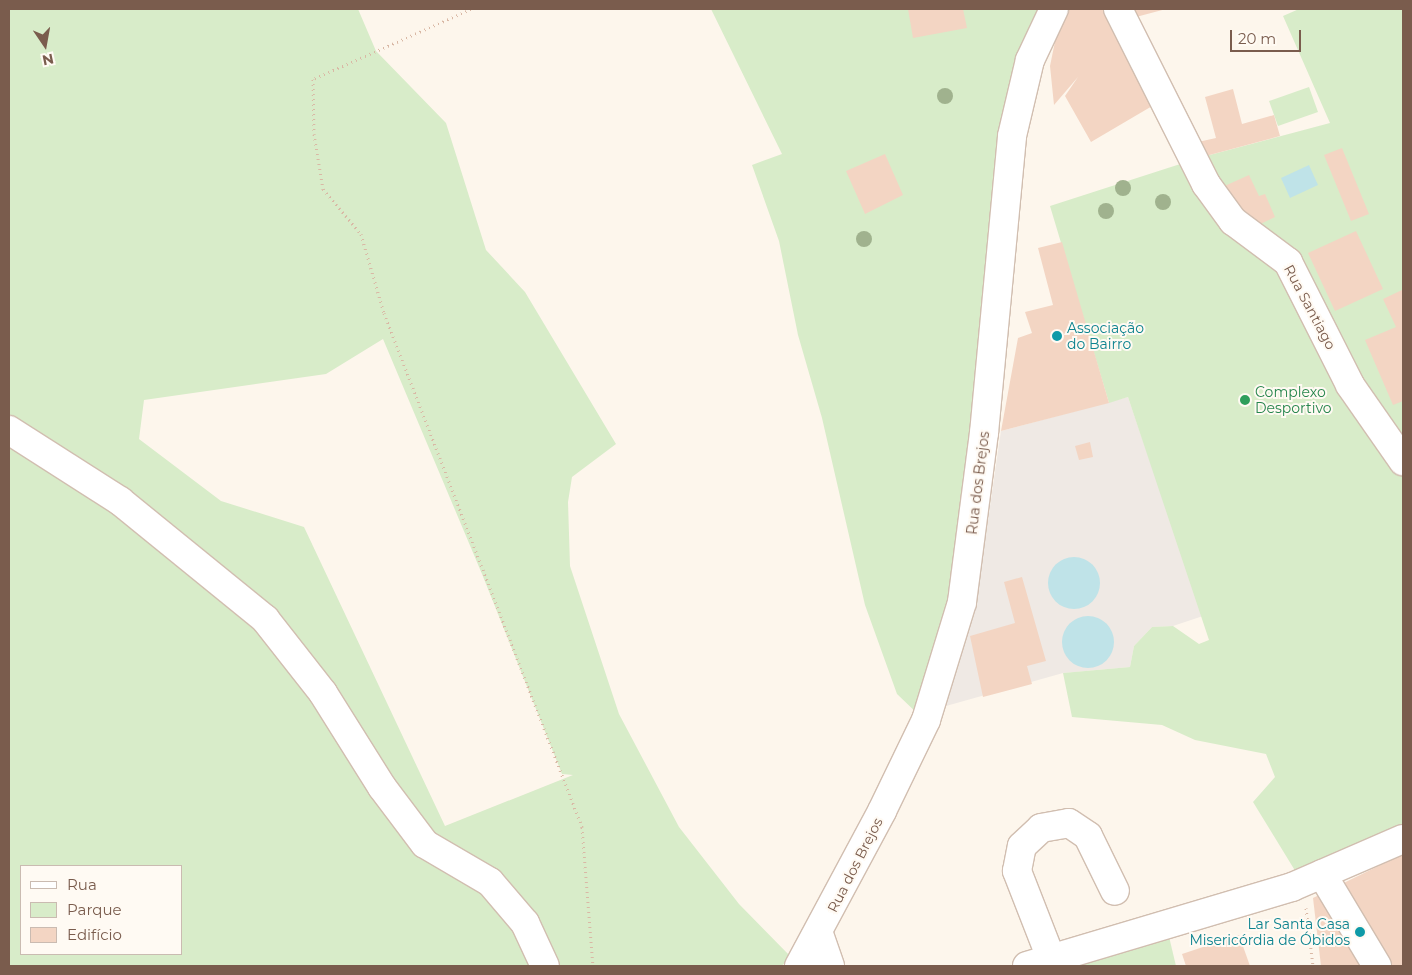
<!DOCTYPE html>
<html>
<head>
<meta charset="utf-8">
<style>
  body { margin:0 }
  #map { position:relative; width:1412px; height:975px; overflow:hidden; background:#fdf6ec; font-family:Montserrat,sans-serif }
  div>[style] { position:absolute }
  [style*='--x'] { left:calc(var(--x)*1px); top:calc(var(--y)*1px); width:calc(var(--w)*1px); rotate:calc(var(--a)*1deg) }
  .industrial>* { inset:0; background:#efe9e4 }
  .green>* { inset:0; background:#d8ecc9 }
  .water>* { inset:0; background:#bfe3e8 }
  .round { border-radius:50% }
  .building>* { inset:0; background:#f3d5c3 }
  .path>* { height:3px; margin-top:-1.5px; transform-origin:0; background:repeating-linear-gradient(90deg,#d9b8a5 0 1px,transparent 0 5px) }
  .roads { filter:drop-shadow(1px 0 #d1beb0) drop-shadow(-1px 0 #d1beb0) drop-shadow(0 1px #d1beb0) drop-shadow(0 -1px #d1beb0) }
  .minor>* { height:28px; margin:-14px; padding:0 14px; transform-origin:14px; border-radius:14px; background:#fff }
  .trees>* { width:16px; height:16px; margin:-8px; border-radius:50%; background:#a0b28e }
  .dots>* { width:14px; height:14px; translate:-50% -50%; box-sizing:border-box; border:2px solid #fffaf3; border-radius:50% }
  span { translate:-50% -50%; white-space:nowrap; text-align:center; line-height:1.15; -webkit-text-stroke:4px #fffaf3; paint-order:stroke }
  .street-label { font-size:14px; color:#7a5c4d }
  .culture-label { font-size:14px; color:#0d838f }
  .left { translate:0 -50%; text-align:left }
  .right { translate:-100% -50%; text-align:right }
  .leisure-label { font-size:14px; color:#27864d }
  .frame { position:absolute; inset:0; border:10px solid #7a5c4d; pointer-events:none }
  .legend { position:absolute; left:20px; top:865px; width:162px; height:90px; box-sizing:border-box; background:#fffaf3; border:1px solid #cabbb1; margin:0; padding:6px 9px; list-style:none; font-size:15px; color:#7a5c4d }
  .legend li { display:flex; align-items:center; gap:10px; height:25px }
  .legend b { width:25px; border:1px solid #cabbb1 }
  .north { position:absolute; left:20px; top:20px; width:50px; height:50px; -webkit-text-stroke:4px #fffaf3; paint-order:stroke; rotate:168deg; font-size:14px; font-weight:700; line-height:20px; text-align:center; color:#7a5c4d }
  .north::after { content:''; display:block; margin:auto; width:18px; height:22px; background:#7a5c4d; clip-path:polygon(50% 0,100% 100%,50% 72%,0 100%) }
  .scale { position:absolute; left:1230px; top:30px; width:71px; height:22px; box-sizing:border-box; border:2px solid #7a5c4d; border-top:0; padding-left:6px; font-size:15px; line-height:18px; white-space:nowrap; color:#7a5c4d; -webkit-text-stroke:4px #fffaf3; paint-order:stroke }
</style>
</head>
<body>
<div id="map">
  <div class="industrial">
    <div style="clip-path:polygon(1128px 397px,1203px 616px,1173px 626px,1152px 627px,1134px 646px,1130px 667px,1063px 673px,946px 706px,975px 609px,1001px 431px)"></div>
  </div>
  <div class="green">
    <div style="clip-path:polygon(evenodd,9px 9px,358px 9px,376px 51px,446px 123px,486px 250px,525px 292px,616px 444px,572px 477px,568px 502px,570px 566px,619px 714px,679px 827px,739px 904px,792px 958px,781px 966px,9px 966px,9px 9px,383px 339px,482px 574px,562px 774px,573px 775px,445px 826px,304px 527px,221px 501px,139px 439px,144px 400px,326px 374px,383px 339px,9px 9px,21px 866px,181px 866px,181px 954px,21px 954px,21px 866px)"></div>
    <div style="clip-path:polygon(711px 9px,1043px 9px,955px 599px,921px 717px,897px 694px,865px 605px,822px 418px,798px 335px,779px 241px,752px 165px,782px 154px)"></div>
    <div style="clip-path:polygon(1299px 9px,1403px 9px,1403px 839px,1302px 882px,1253px 802px,1275px 777px,1266px 754px,1195px 740px,1162px 725px,1072px 717px,1063px 673px,1130px 667px,1134px 646px,1152px 627px,1173px 626px,1199px 644px,1209px 640px,1128px 397px,1109px 403px,1050px 206px,1202px 157px,1330px 123px,1283px 16px)"></div>
    <div style="clip-path:polygon(1309px 87px,1318px 112px,1278px 126px,1269px 101px)"></div>
    <div style="clip-path:polygon(1166px 924px,1176px 966px,1054px 966px)"></div>
  </div>
  <div class="water">
    <div style="clip-path:polygon(1309px 165px,1318px 185px,1290px 198px,1281px 178px)"></div>
    <div class="round" style="left:1048px;top:557px;width:52px;height:52px"></div>
    <div class="round" style="left:1062px;top:616px;width:52px;height:52px"></div>
  </div>
  <div class="building">
    <div style="clip-path:polygon(908px 9px,963px 9px,967px 28px,913px 38px)"></div>
    <div style="clip-path:polygon(1066px 9px,1108px 9px,1159px 102px,1091px 142px,1065px 96px,1078px 77px,1054px 105px,1050px 66px,1060px 17px)"></div>
    <div style="clip-path:polygon(1132px 9px,1166px 9px,1136px 17px)"></div>
    <div style="clip-path:polygon(1233px 89px,1242px 124px,1274px 115px,1280px 136px,1202px 157px,1198px 142px,1216px 138px,1205px 97px)"></div>
    <div style="clip-path:polygon(1342px 148px,1369px 214px,1351px 221px,1324px 155px)"></div>
    <div style="clip-path:polygon(885px 154px,903px 195px,865px 214px,846px 171px)"></div>
    <div style="clip-path:polygon(1249px 175px,1259px 196px,1265px 194px,1275px 217px,1252px 228px,1244px 210px,1230px 216px,1218px 189px)"></div>
    <div style="clip-path:polygon(1356px 231px,1383px 289px,1335px 311px,1308px 253px)"></div>
    <div style="clip-path:polygon(1062px 242px,1109px 403px,1001px 431px,1018px 338px,1032px 333px,1025px 312px,1053px 305px,1038px 248px)"></div>
    <div style="clip-path:polygon(1402px 290px,1403px 401px,1393px 405px,1365px 340px,1396px 327px,1383px 299px)"></div>
    <div style="clip-path:polygon(1090px 442px,1093px 457px,1079px 460px,1075px 446px)"></div>
    <div style="clip-path:polygon(1022px 577px,1046px 661px,1027px 666px,1032px 684px,983px 697px,970px 636px,1015px 623px,1004px 582px)"></div>
    <div style="clip-path:polygon(1403px 854px,1403px 966px,1321px 966px,1313px 898px)"></div>
    <div style="clip-path:polygon(1239px 935px,1250px 966px,1186px 966px,1182px 954px)"></div>
  </div>
  <div class="path">
    <div style="--x:471;--y:9;--w:173;--a:156.1"></div>
    <div style="--x:313;--y:79;--w:55;--a:89"></div>
    <div style="--x:314;--y:134;--w:56;--a:80.7"></div>
    <div style="--x:323;--y:189;--w:59;--a:49.8"></div>
    <div style="--x:361;--y:234;--w:82;--a:73.8"></div>
    <div style="--x:384;--y:313;--w:551;--a:68.93"></div>
    <div style="--x:582;--y:827;--w:139;--a:85.5"></div>
    <div style="--x:1306;--y:908;--w:58;--a:83.1"></div>
  </div>
  <div class="roads">
    <div class="minor">
      <div style="--x:1118;--y:9;--w:196;--a:63.3"></div>
      <div style="--x:1206;--y:184;--w:46;--a:53.9"></div>
      <div style="--x:1233;--y:221;--w:69;--a:36.7"></div>
      <div style="--x:1288;--y:262;--w:138;--a:63.2"></div>
      <div style="--x:1350;--y:385;--w:93;--a:55.1"></div>
      <div style="--x:9;--y:430;--w:132;--a:32.6"></div>
      <div style="--x:120;--y:501;--w:187;--a:39.1"></div>
      <div style="--x:265;--y:619;--w:94;--a:51.9"></div>
      <div style="--x:323;--y:693;--w:111;--a:57.9"></div>
      <div style="--x:382;--y:787;--w:71;--a:53"></div>
      <div style="--x:425;--y:844;--w:75;--a:30.3"></div>
      <div style="--x:490;--y:882;--w:54;--a:49.5"></div>
      <div style="--x:525;--y:923;--w:47;--a:65.1"></div>
      <div style="--x:1322;--y:874;--w:107;--a:59.1"></div>
      <div style="--x:819;--y:934;--w:34;--a:71"></div>
      <div style="--x:799;--y:966;--w:176;--a:-61.8"></div>
      <div style="--x:882;--y:811;--w:101;--a:-64.2"></div>
      <div style="--x:926;--y:720;--w:123;--a:-73"></div>
      <div style="--x:962;--y:602;--w:170;--a:-82.6"></div>
      <div style="--x:984;--y:433;--w:298;--a:-84.6"></div>
      <div style="--x:1012;--y:136;--w:78;--a:-76.7"></div>
      <div style="--x:1030;--y:60;--w:56;--a:-64.8"></div>
      <div style="--x:1027;--y:966;--w:277;--a:-16.6"></div>
      <div style="--x:1292;--y:887;--w:121;--a:-23.4"></div>
      <div style="--x:1054;--y:966;--w:102;--a:-111.3"></div>
      <div style="--x:1017;--y:871;--w:25;--a:-79"></div>
      <div style="--x:1022;--y:846;--w:26;--a:-43"></div>
      <div style="--x:1041;--y:828;--w:28;--a:-10"></div>
      <div style="--x:1069;--y:823;--w:23;--a:34"></div>
      <div style="--x:1088;--y:836;--w:61;--a:63.9"></div>
    </div>
  </div>
  <div class="trees">
    <div style="left:945px;top:96px"></div>
    <div style="left:1123px;top:188px"></div>
    <div style="left:1163px;top:202px"></div>
    <div style="left:1106px;top:211px"></div>
    <div style="left:864px;top:239px"></div>
  </div>
  <div class="dots">
    <div style="left:1057px;top:336px;background:#0f9aa8"></div>
    <div style="left:1245px;top:400px;background:#2e9e5b"></div>
    <div style="left:1360px;top:932px;background:#0f9aa8"></div>
  </div>
  <div class="street-label">
    <span style="left:1310px;top:307px;rotate:62deg">Rua Santiago</span>
    <span style="left:978px;top:483px;rotate:-83deg">Rua dos Brejos</span>
    <span style="left:855px;top:865px;rotate:-63deg">Rua dos Brejos</span>
  </div>
  <div class="culture-label">
    <span class="left" style="left:1067px;top:336px">Associação<br>do Bairro</span>
    <span class="right" style="left:1350px;top:932px">Lar Santa Casa<br>Misericórdia de Óbidos</span>
  </div>
  <div class="leisure-label">
    <span class="left" style="left:1255px;top:400px">Complexo<br>Desportivo</span>
  </div>
  <div class="frame"></div>
  <ul class="legend">
  <li><b style="height:6px;background:#fff"></b>Rua</li>
  <li><b style="height:14px;background:#d8ecc9"></b>Parque</li>
  <li><b style="height:14px;background:#f3d5c3"></b>Edifício</li>
  </ul>
  <div class="north">N</div>
  <div class="scale">20 m</div>
</div>
</body>
</html>
